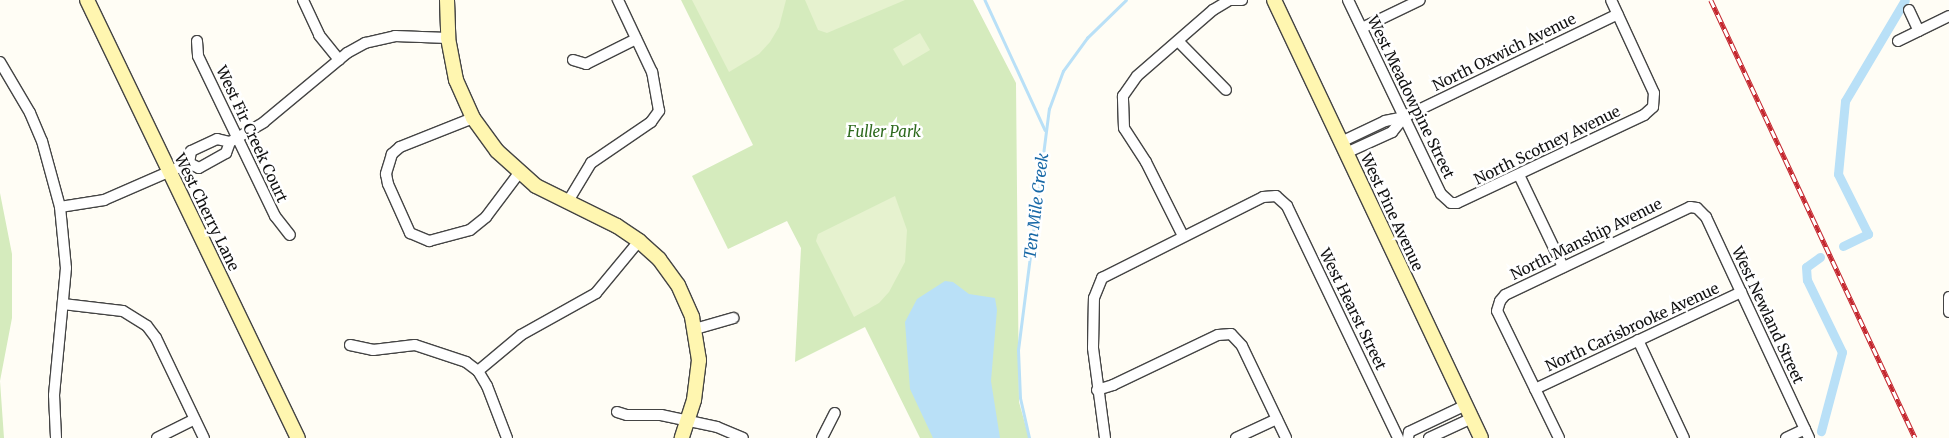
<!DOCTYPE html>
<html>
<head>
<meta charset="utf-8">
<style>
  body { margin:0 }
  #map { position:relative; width:1949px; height:438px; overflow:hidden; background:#fffdf5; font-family:Merriweather,serif }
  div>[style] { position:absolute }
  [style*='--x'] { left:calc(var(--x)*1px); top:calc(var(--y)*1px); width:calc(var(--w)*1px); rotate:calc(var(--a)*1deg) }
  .green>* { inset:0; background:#d5ebbd }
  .pitch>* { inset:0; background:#e6f2cf }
  .water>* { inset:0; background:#b9e0f7 }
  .stream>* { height:2.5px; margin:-1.25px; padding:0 1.25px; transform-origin:1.25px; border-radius:1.25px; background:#b9e0f7 }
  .canal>* { height:9px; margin:-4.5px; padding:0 4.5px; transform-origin:4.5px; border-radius:4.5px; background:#b9e0f7 }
  .roads { filter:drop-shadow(1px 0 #444) drop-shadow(-1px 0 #444) drop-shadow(0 1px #444) drop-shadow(0 -1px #444) }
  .street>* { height:10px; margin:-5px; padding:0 5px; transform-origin:5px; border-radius:5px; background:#fff }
  .secondary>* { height:14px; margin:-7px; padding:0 7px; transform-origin:7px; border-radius:7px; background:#fff6b0 }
  .rail>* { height:4.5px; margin-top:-2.25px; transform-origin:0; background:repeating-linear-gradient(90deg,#fff 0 8px,#c4262e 0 16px); box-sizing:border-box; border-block:1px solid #c4262e }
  span { translate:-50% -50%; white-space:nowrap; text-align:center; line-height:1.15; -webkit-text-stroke:5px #fff; paint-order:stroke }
  .street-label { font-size:15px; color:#111 }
  .park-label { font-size:15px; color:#2f6b1f; font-style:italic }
  .water-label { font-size:16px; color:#1768a6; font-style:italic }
</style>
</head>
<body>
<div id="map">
  <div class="green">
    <div style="clip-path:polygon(681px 0,973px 0,1016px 83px,1019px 402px,1029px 438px,920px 438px,865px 327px,795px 362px,801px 248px,787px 221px,728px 249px,692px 176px,753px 145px)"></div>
    <div style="clip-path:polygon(0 193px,12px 254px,12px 318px,0 381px,4px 438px,0 438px)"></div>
  </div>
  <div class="pitch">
    <div style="clip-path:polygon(692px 0,786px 0,779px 27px,770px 42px,759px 54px,729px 72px)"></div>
    <div style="clip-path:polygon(805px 0,905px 0,827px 33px,818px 30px)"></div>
    <div style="clip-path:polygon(920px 33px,930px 50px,903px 66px,893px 49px)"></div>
    <div style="clip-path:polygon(895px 196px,907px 230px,905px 262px,889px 292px,879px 303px,854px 317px,816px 241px,818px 234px)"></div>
  </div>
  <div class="water">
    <div style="clip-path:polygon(945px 281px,953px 282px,969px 294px,995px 298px,997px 310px,991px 381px,1000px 438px,933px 438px,910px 389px,905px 322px,917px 299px)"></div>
  </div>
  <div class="stream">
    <div style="--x:985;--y:0;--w:143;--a:65.2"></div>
    <div style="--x:1029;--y:438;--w:41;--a:-102.7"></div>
    <div style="--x:1020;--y:398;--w:48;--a:-92.4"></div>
    <div style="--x:1018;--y:350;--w:243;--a:-82.7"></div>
    <div style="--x:1049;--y:109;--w:40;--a:-69.8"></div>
    <div style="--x:1063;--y:71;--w:41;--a:-54"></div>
    <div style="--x:1087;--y:38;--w:54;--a:-44.3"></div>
  </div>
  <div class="canal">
    <div style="--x:1843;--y:246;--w:28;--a:-26"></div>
    <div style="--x:1868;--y:234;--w:67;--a:-116.6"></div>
    <div style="--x:1838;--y:174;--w:73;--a:-84.5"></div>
    <div style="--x:1845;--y:101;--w:117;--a:-59.3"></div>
    <div style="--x:1820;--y:257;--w:17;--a:144"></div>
    <div style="--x:1806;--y:267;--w:13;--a:86"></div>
    <div style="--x:1807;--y:280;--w:80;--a:64.1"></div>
    <div style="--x:1842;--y:352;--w:82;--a:104.9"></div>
  </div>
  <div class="roads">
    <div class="street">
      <div style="--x:303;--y:0;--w:38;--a:65"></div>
      <div style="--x:319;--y:35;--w:32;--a:51"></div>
      <div style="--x:1229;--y:0;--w:13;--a:0"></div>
      <div style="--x:1348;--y:0;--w:215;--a:64.4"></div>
      <div style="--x:1441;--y:194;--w:13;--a:42"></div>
      <div style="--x:1451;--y:203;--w:6;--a:0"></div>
      <div style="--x:1457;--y:203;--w:207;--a:-25.2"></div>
      <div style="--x:1644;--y:115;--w:12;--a:-42"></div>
      <div style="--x:1653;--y:107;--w:14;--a:-86"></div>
      <div style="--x:1654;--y:93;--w:102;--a:-114.8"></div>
      <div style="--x:1909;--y:10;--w:23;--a:65"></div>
      <div style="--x:1362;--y:28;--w:64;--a:-25.8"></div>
      <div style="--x:197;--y:41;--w:15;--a:86"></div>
      <div style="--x:198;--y:56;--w:178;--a:64.3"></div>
      <div style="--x:275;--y:216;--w:24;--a:52"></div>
      <div style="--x:1898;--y:41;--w:57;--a:-26.1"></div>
      <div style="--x:1179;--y:42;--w:67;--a:45.6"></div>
      <div style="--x:573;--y:60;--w:14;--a:17"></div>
      <div style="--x:586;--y:64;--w:56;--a:-26.6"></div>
      <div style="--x:0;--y:62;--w:59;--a:59.5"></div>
      <div style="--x:30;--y:113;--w:30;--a:67"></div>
      <div style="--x:42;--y:141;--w:68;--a:74.7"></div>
      <div style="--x:60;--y:207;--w:61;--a:84.4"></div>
      <div style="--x:66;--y:268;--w:128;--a:95.4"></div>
      <div style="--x:54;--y:395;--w:43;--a:87.3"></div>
      <div style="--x:473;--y:118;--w:79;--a:158.3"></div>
      <div style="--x:400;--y:147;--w:11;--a:139"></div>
      <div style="--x:392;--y:154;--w:21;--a:107"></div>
      <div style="--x:386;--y:174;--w:10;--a:79"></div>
      <div style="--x:388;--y:184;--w:54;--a:65.8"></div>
      <div style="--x:410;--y:233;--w:21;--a:23"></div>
      <div style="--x:429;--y:241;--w:42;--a:-15"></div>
      <div style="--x:470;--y:230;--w:21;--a:-39"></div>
      <div style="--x:486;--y:217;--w:55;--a:-53.1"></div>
      <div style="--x:230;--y:142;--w:39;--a:-30"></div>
      <div style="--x:264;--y:122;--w:108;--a:-39.7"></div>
      <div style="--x:347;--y:53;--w:21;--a:-29"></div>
      <div style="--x:365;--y:43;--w:31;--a:-13"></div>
      <div style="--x:395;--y:36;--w:53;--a:2.2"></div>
      <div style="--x:1341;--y:142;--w:49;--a:-25.5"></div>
      <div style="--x:1385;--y:121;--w:19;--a:-12"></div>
      <div style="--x:1404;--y:117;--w:237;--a:-25.7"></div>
      <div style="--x:1346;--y:153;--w:51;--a:-24.5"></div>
      <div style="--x:1392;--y:132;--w:19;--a:-51"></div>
      <div style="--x:1519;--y:175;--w:102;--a:64.4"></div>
      <div style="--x:567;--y:203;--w:47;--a:-59"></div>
      <div style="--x:591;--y:163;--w:73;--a:-34.3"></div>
      <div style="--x:651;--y:122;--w:14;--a:-54"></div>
      <div style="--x:659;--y:111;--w:40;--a:-100"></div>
      <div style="--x:652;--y:72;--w:80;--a:-115.3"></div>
      <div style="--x:60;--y:207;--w:45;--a:-9"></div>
      <div style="--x:104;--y:200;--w:93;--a:-23.5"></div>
      <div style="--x:189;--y:163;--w:11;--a:27"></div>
      <div style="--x:199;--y:168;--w:31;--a:-29"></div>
      <div style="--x:226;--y:153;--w:12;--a:-70"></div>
      <div style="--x:230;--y:142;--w:13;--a:-167"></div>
      <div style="--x:217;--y:139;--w:29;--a:155"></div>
      <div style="--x:191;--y:151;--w:12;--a:99"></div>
      <div style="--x:1183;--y:236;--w:83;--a:-116.6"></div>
      <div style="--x:1146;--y:162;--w:40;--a:-122.9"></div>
      <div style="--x:1124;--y:128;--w:32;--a:-92"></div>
      <div style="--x:1123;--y:96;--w:24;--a:-55"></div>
      <div style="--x:1137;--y:76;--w:101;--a:-41"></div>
      <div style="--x:1213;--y:10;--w:17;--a:-31"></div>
      <div style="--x:1949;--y:297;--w:15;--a:90"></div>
      <div style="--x:63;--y:304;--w:60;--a:6.7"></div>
      <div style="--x:123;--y:311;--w:28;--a:32"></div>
      <div style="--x:147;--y:326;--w:15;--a:53"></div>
      <div style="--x:156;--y:338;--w:111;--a:64.4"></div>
      <div style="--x:695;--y:329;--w:40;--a:-16"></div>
      <div style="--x:1638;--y:340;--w:108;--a:64.9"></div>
      <div style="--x:350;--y:345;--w:24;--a:12"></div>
      <div style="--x:373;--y:350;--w:42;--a:-6.8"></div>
      <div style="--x:415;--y:345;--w:54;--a:18.4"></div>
      <div style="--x:466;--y:362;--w:15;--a:37"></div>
      <div style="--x:478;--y:371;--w:17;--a:59"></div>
      <div style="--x:487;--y:386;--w:56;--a:69"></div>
      <div style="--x:478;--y:371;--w:56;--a:-39.9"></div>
      <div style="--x:521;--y:335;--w:86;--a:-29.2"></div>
      <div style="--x:596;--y:293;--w:67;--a:-50.4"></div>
      <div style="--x:1535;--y:389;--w:228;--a:-25.2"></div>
      <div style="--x:1097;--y:390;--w:17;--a:-17"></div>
      <div style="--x:1113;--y:385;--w:116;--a:-25.5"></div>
      <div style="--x:1218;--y:335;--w:13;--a:-4"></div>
      <div style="--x:1231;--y:334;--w:16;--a:47"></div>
      <div style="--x:1242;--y:346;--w:102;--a:64.4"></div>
      <div style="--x:617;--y:412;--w:10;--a:17"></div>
      <div style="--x:627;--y:415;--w:34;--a:0"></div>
      <div style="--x:661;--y:415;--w:57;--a:12.1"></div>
      <div style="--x:717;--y:427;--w:28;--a:23"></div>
      <div style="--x:157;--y:438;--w:42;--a:-26.6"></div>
      <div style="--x:822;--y:438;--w:28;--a:-63"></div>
      <div style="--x:1105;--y:438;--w:91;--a:-97.6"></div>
      <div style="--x:1093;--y:348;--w:50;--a:-88.9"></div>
      <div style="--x:1094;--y:298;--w:22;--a:-68"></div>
      <div style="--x:1102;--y:278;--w:180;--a:-26.7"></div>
      <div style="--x:1263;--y:197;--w:13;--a:-4"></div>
      <div style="--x:1276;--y:196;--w:15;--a:42"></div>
      <div style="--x:1287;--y:206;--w:257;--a:64.4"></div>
      <div style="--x:1236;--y:438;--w:45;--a:-24.9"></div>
      <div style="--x:1408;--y:438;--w:6;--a:-81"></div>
      <div style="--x:1409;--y:432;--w:63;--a:-25.3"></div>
      <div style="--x:1429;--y:438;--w:47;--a:-24.9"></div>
      <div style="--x:1559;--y:438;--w:141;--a:-116"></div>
      <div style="--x:1497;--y:311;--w:10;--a:-73"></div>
      <div style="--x:1500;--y:301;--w:8;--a:-50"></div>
      <div style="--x:1505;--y:295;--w:205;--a:-25.4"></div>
      <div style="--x:1690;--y:207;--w:7;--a:8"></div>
      <div style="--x:1697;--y:208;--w:13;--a:45"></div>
      <div style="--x:1706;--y:217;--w:244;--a:65"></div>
      <div style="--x:1786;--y:438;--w:21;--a:-25"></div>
    </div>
    <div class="secondary">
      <div style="--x:87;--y:0;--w:486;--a:64.3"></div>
      <div style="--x:447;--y:0;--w:38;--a:88"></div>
      <div style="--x:448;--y:38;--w:43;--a:79.2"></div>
      <div style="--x:456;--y:80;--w:42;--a:65.9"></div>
      <div style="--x:473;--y:118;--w:41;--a:54"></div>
      <div style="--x:497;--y:151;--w:52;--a:41.9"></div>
      <div style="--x:536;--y:186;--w:90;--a:26.3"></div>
      <div style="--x:617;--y:226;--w:27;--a:34"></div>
      <div style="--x:639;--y:241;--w:27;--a:42"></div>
      <div style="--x:659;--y:259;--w:32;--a:54"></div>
      <div style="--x:678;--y:285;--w:35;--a:66"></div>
      <div style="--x:692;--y:317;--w:44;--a:80.8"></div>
      <div style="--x:699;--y:360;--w:40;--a:97.1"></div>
      <div style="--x:694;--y:400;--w:40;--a:108"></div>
      <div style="--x:1274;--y:0;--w:484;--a:64.7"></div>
    </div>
  </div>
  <div class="rail">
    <div style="--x:1711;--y:0;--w:483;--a:65"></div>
  </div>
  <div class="street-label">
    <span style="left:1504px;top:52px;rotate:-26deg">North Oxwich Avenue</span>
    <span style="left:1411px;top:97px;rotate:64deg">West Meadowpine Street</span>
    <span style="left:252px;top:134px;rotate:65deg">West Fir Creek Court</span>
    <span style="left:1547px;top:145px;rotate:-26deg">North Scotney Avenue</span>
    <span style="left:207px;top:212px;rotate:64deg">West Cherry Lane</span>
    <span style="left:1392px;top:212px;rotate:65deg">West Pine Avenue</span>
    <span style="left:1586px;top:239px;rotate:-26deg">North Manship Avenue</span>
    <span style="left:1353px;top:309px;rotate:64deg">West Hearst Street</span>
    <span style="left:1768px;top:315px;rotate:65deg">West Newland Street</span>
    <span style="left:1632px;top:327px;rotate:-25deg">North Carisbrooke Avenue</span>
  </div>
  <div class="park-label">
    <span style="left:884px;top:132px">Fuller Park</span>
  </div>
  <div class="water-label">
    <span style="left:1036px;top:206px;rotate:-83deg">Ten Mile Creek</span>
  </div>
</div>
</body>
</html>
